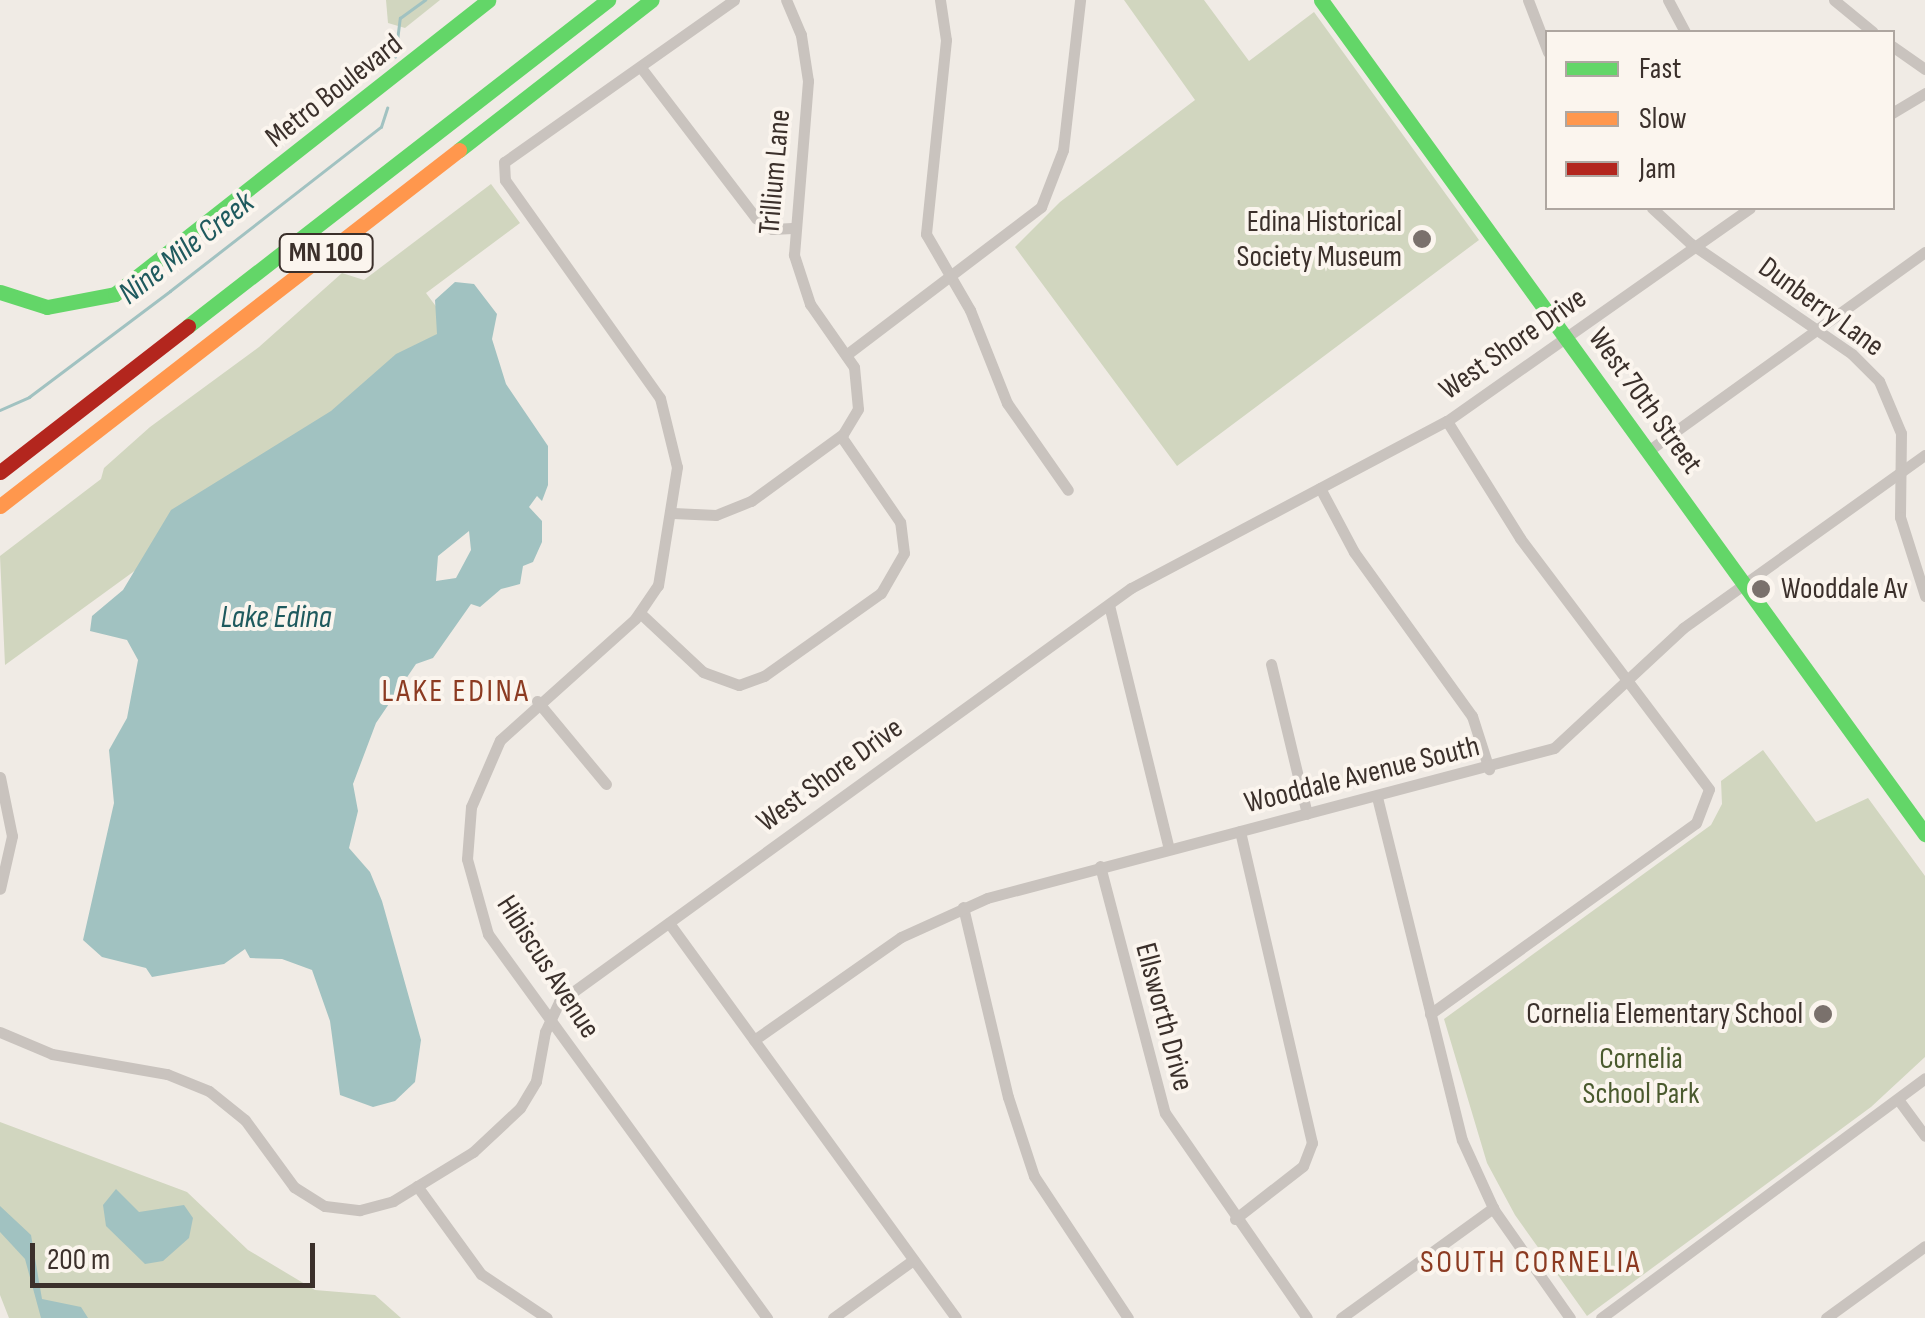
<!DOCTYPE html>
<html>
<head>
<meta charset="utf-8">
<style>
  body { margin:0 }
  #map { position:relative; width:1925px; height:1318px; overflow:hidden; background:#f0ebe5; font-family:"Sofia Sans Condensed",sans-serif }
  div>[style] { position:absolute }
  [style*='--x'] { left:calc(var(--x)*1px); top:calc(var(--y)*1px); width:calc(var(--w)*1px); rotate:calc(var(--a)*1deg) }
  .green>* { inset:0; background:#d1d6bf }
  .water>* { inset:0; background:#a1c2c1 }
  .stream>* { height:2.5px; margin:-1.25px; padding:0 1.25px; transform-origin:1.25px; border-radius:1.25px; background:#a1c2c1 }
  .street>* { height:11px; margin:-5.5px; padding:0 5.5px; transform-origin:5.5px; border-radius:5.5px; background:#c9c3be }
  .fast>* { height:15px; margin:-7.5px; padding:0 7.5px; transform-origin:7.5px; border-radius:7.5px; background:#63d668 }
  .slow>* { height:15px; margin:-7.5px; padding:0 7.5px; transform-origin:7.5px; border-radius:7.5px; background:#ff974d }
  .jam>* { height:15px; margin:-7.5px; padding:0 7.5px; transform-origin:7.5px; border-radius:7.5px; background:#b3261e }
  .dots>* { width:28px; height:28px; translate:-50% -50%; box-sizing:border-box; border:5px solid #fbf5ee; border-radius:50% }
  span { translate:-50% -50%; white-space:nowrap; text-align:center; line-height:1.15; -webkit-text-stroke:8px #fbf5ee; paint-order:stroke }
  .shield-label span { padding:2px 8px; background:#fbf5ee; border:2px solid; border-radius:8px; -webkit-text-stroke-width:0 }
  .shield-label { font-size:28px; color:#3b302b; font-weight:700 }
  .street-label { font-size:30px; color:#3b302b }
  .poi-label { font-size:30px; color:#3b302b }
  .right { translate:-100% -50%; text-align:right }
  .left { translate:0 -50%; text-align:left }
  .park-label { font-size:30px; color:#4a5a2e }
  .water-label { font-size:32px; color:#1f5a5e; font-style:italic }
  .neighbourhood-label { font-size:32px; color:#8c3b22; letter-spacing:2.5px }
  .legend { position:absolute; left:1545px; top:30px; width:350px; height:180px; box-sizing:border-box; background:#fbf5ee; border:2px solid #aea6a0; margin:0; padding:12px 18px; list-style:none; font-size:30px; color:#3b302b }
  .legend li { display:flex; align-items:center; gap:20px; height:50px }
  .legend b { width:50px; border:2px solid #aea6a0 }
  .scale { position:absolute; left:30px; top:1243px; width:285px; height:45px; box-sizing:border-box; border:5px solid #3b302b; border-top:0; padding-left:12px; font-size:30px; line-height:35px; white-space:nowrap; color:#3b302b; -webkit-text-stroke:8px #fbf5ee; paint-order:stroke }
</style>
</head>
<body>
<div id="map">
  <div class="green">
    <div style="clip-path:polygon(386px 0,440px 0,405px 28px,388px 23px)"></div>
    <div style="clip-path:polygon(1124px 0,1204px 0,1249px 61px,1314px 12px,1479px 240px,1177px 466px,1015px 247px,1060px 202px,1195px 100px)"></div>
    <div style="clip-path:polygon(491px 184px,520px 223px,426px 293px,458px 336px,5px 665px,0 556px,101px 479px,104px 468px,150px 427px,259px 347px,342px 273px,364px 280px)"></div>
    <div style="clip-path:polygon(1763px 750px,1816px 822px,1868px 798px,1925px 876px,1925px 1057px,1871px 1107px,1587px 1316px,1515px 1215px,1487px 1163px,1444px 1019px,1711px 825px,1722px 804px,1721px 781px)"></div>
    <div style="clip-path:polygon(0 1122px,187px 1192px,248px 1250px,315px 1290px,375px 1295px,401px 1318px,9px 1318px,0 1295px)"></div>
  </div>
  <div class="water">
    <div style="clip-path:polygon(evenodd,455px 282px,474px 284px,497px 314px,492px 339px,506px 384px,548px 446px,548px 485px,542px 501px,537px 496px,529px 507px,542px 521px,542px 542px,533px 562px,523px 566px,520px 584px,501px 589px,480px 607px,471px 604px,433px 658px,416px 664px,376px 723px,353px 784px,358px 811px,349px 848px,370px 872px,382px 901px,421px 1040px,415px 1082px,395px 1101px,373px 1107px,340px 1095px,330px 1021px,312px 970px,282px 959px,250px 958px,245px 949px,224px 964px,152px 977px,146px 968px,102px 957px,83px 940px,114px 803px,109px 750px,127px 718px,138px 660px,127px 640px,90px 631px,92px 616px,123px 590px,171px 510px,331px 411px,396px 354px,437px 334px,435px 300px,455px 282px,469px 531px,471px 550px,456px 578px,436px 581px,438px 556px,469px 531px)"></div>
    <div style="clip-path:polygon(116px 1189px,139px 1212px,184px 1205px,193px 1218px,189px 1238px,163px 1261px,145px 1264px,106px 1226px,103px 1205px)"></div>
    <div style="clip-path:polygon(0 1206px,31px 1235px,42px 1299px,81px 1307px,88px 1318px,41px 1318px,25px 1259px,0 1232px)"></div>
  </div>
  <div class="stream">
    <div style="--x:395;--y:57;--w:39;--a:-83"></div>
    <div style="--x:400;--y:18;--w:31;--a:-36"></div>
    <div style="--x:0;--y:410;--w:32;--a:-24"></div>
    <div style="--x:29;--y:397;--w:176;--a:-36.9"></div>
    <div style="--x:170;--y:291;--w:267;--a:-37.9"></div>
    <div style="--x:381;--y:127;--w:20;--a:-72"></div>
  </div>
  <div class="street">
    <div style="--x:734;--y:0;--w:281;--a:144.8"></div>
    <div style="--x:504;--y:162;--w:18;--a:87"></div>
    <div style="--x:505;--y:180;--w:267;--a:54.6"></div>
    <div style="--x:660;--y:398;--w:71;--a:76.2"></div>
    <div style="--x:677;--y:467;--w:120;--a:99.1"></div>
    <div style="--x:658;--y:585;--w:41;--a:124.1"></div>
    <div style="--x:635;--y:619;--w:181;--a:138.1"></div>
    <div style="--x:500;--y:740;--w:73;--a:113.4"></div>
    <div style="--x:471;--y:807;--w:52;--a:94.4"></div>
    <div style="--x:467;--y:859;--w:78;--a:74.4"></div>
    <div style="--x:488;--y:934;--w:475;--a:54"></div>
    <div style="--x:940;--y:0;--w:40;--a:81.5"></div>
    <div style="--x:946;--y:40;--w:195;--a:95.9"></div>
    <div style="--x:926;--y:234;--w:88;--a:59.9"></div>
    <div style="--x:970;--y:310;--w:100;--a:68.3"></div>
    <div style="--x:1007;--y:403;--w:106;--a:55"></div>
    <div style="--x:1528;--y:0;--w:56;--a:69"></div>
    <div style="--x:1668;--y:0;--w:36;--a:62"></div>
    <div style="--x:1834;--y:0;--w:50;--a:39.4"></div>
    <div style="--x:1892;--y:46;--w:40;--a:34.9"></div>
    <div style="--x:642;--y:69;--w:188;--a:52.6"></div>
    <div style="--x:756;--y:218;--w:19;--a:35"></div>
    <div style="--x:772;--y:229;--w:20;--a:-3"></div>
    <div style="--x:1892;--y:113;--w:39;--a:-31"></div>
    <div style="--x:1652;--y:208;--w:52;--a:42.6"></div>
    <div style="--x:1690;--y:243;--w:196;--a:34.4"></div>
    <div style="--x:1852;--y:354;--w:38;--a:45"></div>
    <div style="--x:1879;--y:381;--w:56;--a:67.1"></div>
    <div style="--x:1901;--y:433;--w:84;--a:90.7"></div>
    <div style="--x:1900;--y:517;--w:83;--a:72.4"></div>
    <div style="--x:846;--y:355;--w:245;--a:-37.2"></div>
    <div style="--x:1041;--y:207;--w:61;--a:-68.9"></div>
    <div style="--x:1063;--y:150;--w:151;--a:-83.5"></div>
    <div style="--x:1648;--y:451;--w:341;--a:-35.7"></div>
    <div style="--x:1320;--y:488;--w:72;--a:62"></div>
    <div style="--x:1354;--y:552;--w:202;--a:54.3"></div>
    <div style="--x:1472;--y:716;--w:56;--a:72.2"></div>
    <div style="--x:673;--y:513;--w:43;--a:2.7"></div>
    <div style="--x:716;--y:515;--w:38;--a:-22"></div>
    <div style="--x:751;--y:501;--w:114;--a:-36.1"></div>
    <div style="--x:843;--y:434;--w:29;--a:-59"></div>
    <div style="--x:858;--y:409;--w:42;--a:-95.4"></div>
    <div style="--x:854;--y:367;--w:77;--a:-124.9"></div>
    <div style="--x:810;--y:304;--w:52;--a:-108.1"></div>
    <div style="--x:794;--y:255;--w:175;--a:-85.4"></div>
    <div style="--x:808;--y:81;--w:47;--a:-98.7"></div>
    <div style="--x:801;--y:35;--w:38;--a:-113"></div>
    <div style="--x:1109;--y:605;--w:251;--a:76.2"></div>
    <div style="--x:640;--y:613;--w:86;--a:43.1"></div>
    <div style="--x:703;--y:672;--w:38;--a:20"></div>
    <div style="--x:739;--y:685;--w:27;--a:-20"></div>
    <div style="--x:764;--y:676;--w:143;--a:-35.4"></div>
    <div style="--x:881;--y:593;--w:46;--a:-60.1"></div>
    <div style="--x:904;--y:553;--w:31;--a:-97"></div>
    <div style="--x:900;--y:522;--w:104;--a:-124.5"></div>
    <div style="--x:1271;--y:664;--w:154;--a:76.5"></div>
    <div style="--x:537;--y:701;--w:108;--a:50.3"></div>
    <div style="--x:0;--y:777;--w:60;--a:78.5"></div>
    <div style="--x:12;--y:836;--w:54;--a:102.8"></div>
    <div style="--x:1377;--y:797;--w:353;--a:76.1"></div>
    <div style="--x:1462;--y:1140;--w:77;--a:65.4"></div>
    <div style="--x:1494;--y:1210;--w:132;--a:54.9"></div>
    <div style="--x:1100;--y:866;--w:255;--a:75.3"></div>
    <div style="--x:1165;--y:1113;--w:249;--a:55.3"></div>
    <div style="--x:963;--y:907;--w:195;--a:76.7"></div>
    <div style="--x:1008;--y:1097;--w:83;--a:71.8"></div>
    <div style="--x:1034;--y:1176;--w:170;--a:56.5"></div>
    <div style="--x:669;--y:923;--w:488;--a:54"></div>
    <div style="--x:1430;--y:1014;--w:327;--a:-35.7"></div>
    <div style="--x:1696;--y:823;--w:36;--a:-69"></div>
    <div style="--x:1709;--y:789;--w:314;--a:-127"></div>
    <div style="--x:1520;--y:538;--w:138;--a:-122"></div>
    <div style="--x:0;--y:1032;--w:56;--a:22.9"></div>
    <div style="--x:52;--y:1054;--w:117;--a:9.9"></div>
    <div style="--x:167;--y:1074;--w:45;--a:22"></div>
    <div style="--x:209;--y:1091;--w:46;--a:38.9"></div>
    <div style="--x:245;--y:1120;--w:83;--a:53.8"></div>
    <div style="--x:294;--y:1187;--w:36;--a:32"></div>
    <div style="--x:325;--y:1206;--w:35;--a:7"></div>
    <div style="--x:360;--y:1210;--w:34;--a:-15"></div>
    <div style="--x:393;--y:1201;--w:94;--a:-31.5"></div>
    <div style="--x:473;--y:1152;--w:64;--a:-43.1"></div>
    <div style="--x:520;--y:1108;--w:31;--a:-59"></div>
    <div style="--x:536;--y:1081;--w:50;--a:-79.6"></div>
    <div style="--x:545;--y:1032;--w:33;--a:-65"></div>
    <div style="--x:559;--y:1002;--w:706;--a:-35.9"></div>
    <div style="--x:1131;--y:588;--w:357;--a:-27.9"></div>
    <div style="--x:1447;--y:421;--w:370;--a:-35.1"></div>
    <div style="--x:754;--y:1040;--w:179;--a:-35"></div>
    <div style="--x:901;--y:937;--w:94;--a:-24.4"></div>
    <div style="--x:987;--y:898;--w:587;--a:-14.82"></div>
    <div style="--x:1554;--y:748;--w:176;--a:-42.9"></div>
    <div style="--x:1683;--y:628;--w:297;--a:-35.6"></div>
    <div style="--x:1900;--y:1102;--w:42;--a:53.7"></div>
    <div style="--x:417;--y:1186;--w:109;--a:54"></div>
    <div style="--x:481;--y:1274;--w:79;--a:33.7"></div>
    <div style="--x:1235;--y:1219;--w:86;--a:-37.9"></div>
    <div style="--x:1303;--y:1166;--w:25;--a:-69"></div>
    <div style="--x:1312;--y:1143;--w:320;--a:-103"></div>
    <div style="--x:833;--y:1318;--w:99;--a:-35.9"></div>
    <div style="--x:1341;--y:1318;--w:188;--a:-35.9"></div>
    <div style="--x:1601;--y:1318;--w:403;--a:-36.5"></div>
    <div style="--x:1826;--y:1318;--w:122;--a:-36"></div>
  </div>
  <div class="fast">
    <div style="--x:1321;--y:0;--w:1030;--a:54.09"></div>
    <div style="--x:459;--y:150;--w:244;--a:-37.9"></div>
    <div style="--x:0;--y:292;--w:49;--a:17.7"></div>
    <div style="--x:47;--y:307;--w:69;--a:-10.8"></div>
    <div style="--x:115;--y:294;--w:475;--a:-38.2"></div>
    <div style="--x:188;--y:326;--w:532;--a:-37.82"></div>
  </div>
  <div class="slow">
    <div style="--x:0;--y:506;--w:581;--a:-37.8"></div>
  </div>
  <div class="jam">
    <div style="--x:0;--y:472;--w:238;--a:-37.8"></div>
  </div>
  <div class="dots">
    <div style="left:1422px;top:239px;background:#7a716c"></div>
    <div style="left:1761px;top:589px;background:#7a716c"></div>
    <div style="left:1823px;top:1014px;background:#7a716c"></div>
  </div>
  <div class="shield-label">
    <span style="left:326px;top:253px">MN 100</span>
  </div>
  <div class="street-label">
    <span style="left:334px;top:91px;rotate:-38deg">Metro Boulevard</span>
    <span style="left:775px;top:172px;rotate:-85deg">Trillium Lane</span>
    <span style="left:1821px;top:307px;rotate:36deg">Dunberry Lane</span>
    <span style="left:1513px;top:344px;rotate:-35deg">West Shore Drive</span>
    <span style="left:1645px;top:401px;rotate:54deg">West 70th Street</span>
    <span style="left:830px;top:775px;rotate:-36deg">West Shore Drive</span>
    <span style="left:1362px;top:775px;rotate:-14deg">Wooddale Avenue South</span>
    <span style="left:548px;top:967px;rotate:57deg">Hibiscus Avenue</span>
    <span style="left:1164px;top:1017px;rotate:75deg">Ellsworth Drive</span>
  </div>
  <div class="poi-label">
    <span class="right" style="left:1402px;top:239px">Edina Historical<br>Society Museum</span>
    <span class="left" style="left:1781px;top:589px">Wooddale Av</span>
    <span class="right" style="left:1803px;top:1014px">Cornelia Elementary School</span>
  </div>
  <div class="park-label">
    <span style="left:1641px;top:1076px">Cornelia<br>School Park</span>
  </div>
  <div class="water-label">
    <span style="left:187px;top:249px;rotate:-38deg">Nine Mile Creek</span>
    <span style="left:276px;top:618px">Lake Edina</span>
  </div>
  <div class="neighbourhood-label">
    <span style="left:456px;top:692px">LAKE EDINA</span>
    <span style="left:1531px;top:1263px">SOUTH CORNELIA</span>
  </div>
  <ul class="legend">
  <li><b style="height:12px;background:#63d668"></b>Fast</li>
  <li><b style="height:12px;background:#ff974d"></b>Slow</li>
  <li><b style="height:12px;background:#b3261e"></b>Jam</li>
  </ul>
  <div class="scale">200 m</div>
</div>
</body>
</html>
